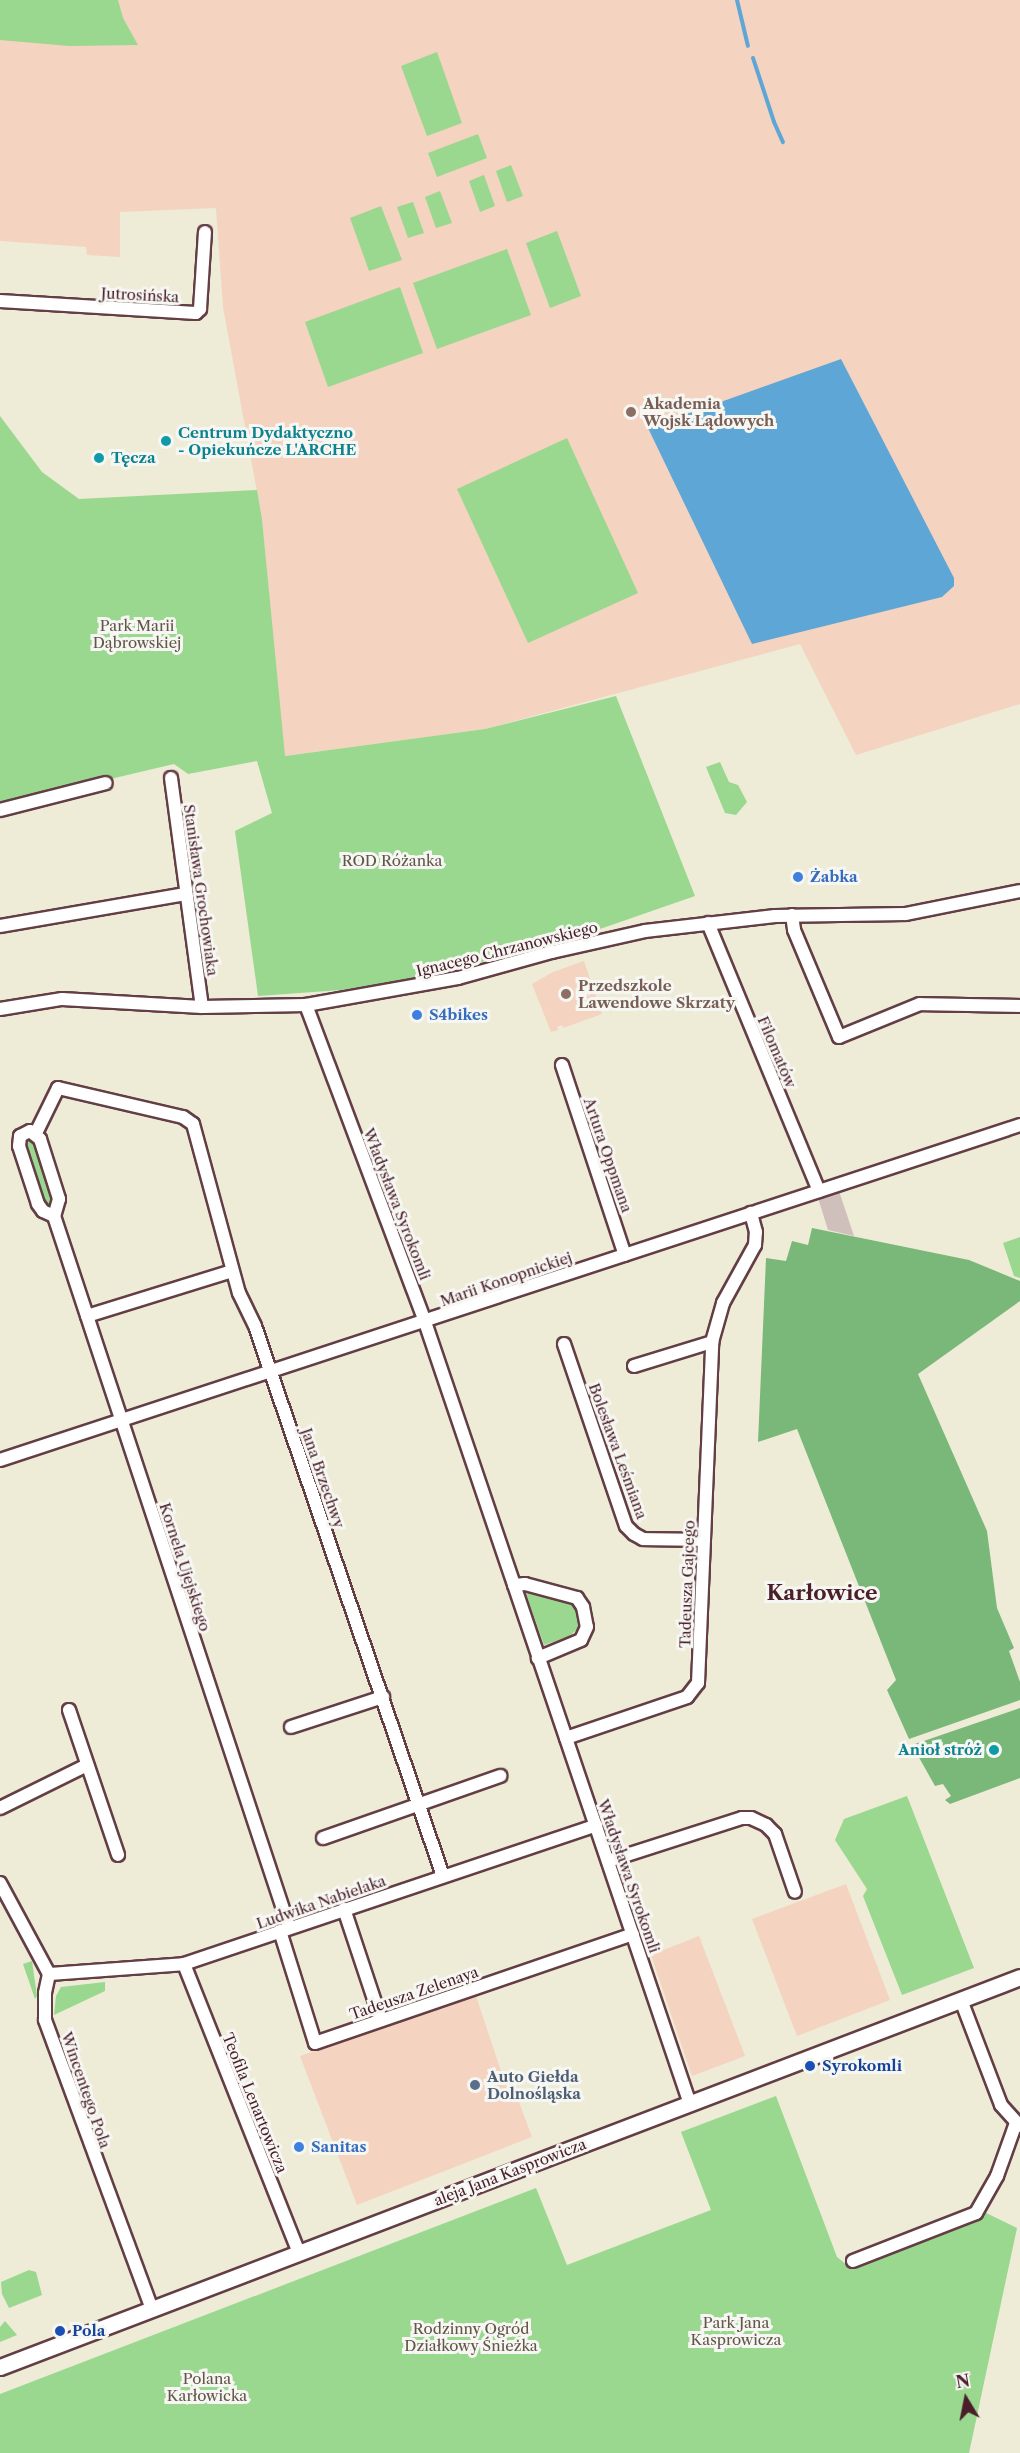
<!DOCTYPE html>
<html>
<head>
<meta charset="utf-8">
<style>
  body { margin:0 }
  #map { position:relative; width:1020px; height:2453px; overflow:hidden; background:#eeebd7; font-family:"Libre Caslon Text",serif }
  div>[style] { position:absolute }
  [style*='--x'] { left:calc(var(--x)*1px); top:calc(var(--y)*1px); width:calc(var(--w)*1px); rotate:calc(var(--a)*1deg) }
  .built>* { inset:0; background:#f4d3c0 }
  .industrial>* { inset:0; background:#d0c0bc }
  .green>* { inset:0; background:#99d88e }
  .forest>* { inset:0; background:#7ab879 }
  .water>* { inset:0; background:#5ea6d5 }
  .stream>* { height:4px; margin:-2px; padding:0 2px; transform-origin:2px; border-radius:2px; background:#5ea6d5 }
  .roads { filter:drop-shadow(2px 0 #633e45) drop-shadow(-2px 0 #633e45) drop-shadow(0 2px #633e45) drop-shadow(0 -2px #633e45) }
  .minor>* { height:12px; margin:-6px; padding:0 6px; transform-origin:6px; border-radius:6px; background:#fff }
  .tertiary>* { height:15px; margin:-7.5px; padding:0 7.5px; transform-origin:7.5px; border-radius:7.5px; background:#fff }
  .dots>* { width:16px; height:16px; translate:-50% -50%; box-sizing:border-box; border:3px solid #f6f6f2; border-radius:50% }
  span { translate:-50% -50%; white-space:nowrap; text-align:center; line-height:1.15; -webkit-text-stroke:6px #f6f6f2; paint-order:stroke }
  .street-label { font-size:15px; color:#4a1f2b }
  .education-label { font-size:15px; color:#785e54; font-weight:700 }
  .left { translate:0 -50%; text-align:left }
  .culture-label { font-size:15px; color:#0d838f; font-weight:700 }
  .right { translate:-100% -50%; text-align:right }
  .park-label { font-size:15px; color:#625649 }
  .shop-label { font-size:15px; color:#366cbe; font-weight:700 }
  .transit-label { font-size:15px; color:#164399; font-weight:700 }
  .service-label { font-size:15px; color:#4e5e75; font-weight:700 }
  .district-label { font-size:21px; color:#4a1f2b; font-weight:700 }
  .north { position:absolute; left:936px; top:2369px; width:60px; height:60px; -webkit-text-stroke:4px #f6f6f2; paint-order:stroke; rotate:350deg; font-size:16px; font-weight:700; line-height:24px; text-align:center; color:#4a1f2b }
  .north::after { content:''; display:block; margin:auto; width:21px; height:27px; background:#4a1f2b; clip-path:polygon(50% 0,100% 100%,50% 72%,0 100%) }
</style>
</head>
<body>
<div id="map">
  <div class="built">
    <div style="clip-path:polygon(0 0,1020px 0,1020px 704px,856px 755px,800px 644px,485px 729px,284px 756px,262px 519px,223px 307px,216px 208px,120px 212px,120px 257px,87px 255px,86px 247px,0 241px)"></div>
    <div style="clip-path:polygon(584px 961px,602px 1014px,563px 1028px,562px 1025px,557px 1027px,558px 1030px,551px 1032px,532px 984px,553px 972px)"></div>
    <div style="clip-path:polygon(846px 1884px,890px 2000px,797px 2036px,752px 1919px)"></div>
    <div style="clip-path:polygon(699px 1936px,745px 2056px,692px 2076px,651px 1955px)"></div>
    <div style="clip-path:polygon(476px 1996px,504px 2080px,510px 2078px,532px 2137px,357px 2205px,300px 2056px)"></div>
  </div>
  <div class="industrial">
    <div style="clip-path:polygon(839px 1191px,854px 1236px,828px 1230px,818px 1198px)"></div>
  </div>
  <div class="green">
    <div style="clip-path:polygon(0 0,118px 0,123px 18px,138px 45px,69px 46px,0 40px)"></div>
    <div style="clip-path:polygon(437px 52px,462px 123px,427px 136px,401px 66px)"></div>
    <div style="clip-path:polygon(478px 134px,487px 158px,437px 177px,428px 153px)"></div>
    <div style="clip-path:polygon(511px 165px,523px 196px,507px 202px,496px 171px)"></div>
    <div style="clip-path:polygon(484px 175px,495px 206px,480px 212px,469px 181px)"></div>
    <div style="clip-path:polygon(440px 191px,452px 223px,436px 228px,425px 197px)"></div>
    <div style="clip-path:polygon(413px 202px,424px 233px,408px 238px,397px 207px)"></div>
    <div style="clip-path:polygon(381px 206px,402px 260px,369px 271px,350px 218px)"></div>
    <div style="clip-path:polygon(557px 231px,581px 296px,550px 308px,526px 243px)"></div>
    <div style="clip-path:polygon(507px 249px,531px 315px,437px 349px,413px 283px)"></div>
    <div style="clip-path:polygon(400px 287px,423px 353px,328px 387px,305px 322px)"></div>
    <div style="clip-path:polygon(0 416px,42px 472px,79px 499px,257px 490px,262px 519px,285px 756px,485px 729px,616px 696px,695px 896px,577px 937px,423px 977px,341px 990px,258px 996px,235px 831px,272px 813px,257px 761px,188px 774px,174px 764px,0 805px)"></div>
    <div style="clip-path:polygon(567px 438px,638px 593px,528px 643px,457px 489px)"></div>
    <div style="clip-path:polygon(720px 762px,729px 782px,738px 785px,747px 802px,736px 815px,725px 813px,706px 767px)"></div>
    <div style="clip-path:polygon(25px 1138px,34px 1138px,55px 1196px,52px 1207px,44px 1208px,22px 1146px)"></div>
    <div style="clip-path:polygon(1020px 1237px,1020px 1278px,1014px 1276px,1003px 1243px)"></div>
    <div style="clip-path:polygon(531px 1590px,572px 1603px,577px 1609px,580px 1626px,570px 1636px,544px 1645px,526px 1594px)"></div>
    <div style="clip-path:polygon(907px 1796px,974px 1968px,902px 1995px,863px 1896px,867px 1889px,835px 1840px,844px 1819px)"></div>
    <div style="clip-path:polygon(32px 1961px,37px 1996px,35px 1999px,23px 1964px)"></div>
    <div style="clip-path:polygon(105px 1982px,105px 1991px,54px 2015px,56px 1996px,61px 1987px)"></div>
    <div style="clip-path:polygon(776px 2096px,837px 2257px,852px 2269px,966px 2222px,982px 2211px,1017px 2228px,969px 2453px,0 2453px,0 2394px,536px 2188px,567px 2265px,711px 2210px,681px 2132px)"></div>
    <div style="clip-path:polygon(29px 2270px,36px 2272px,42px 2295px,9px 2308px,2px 2294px,1px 2282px)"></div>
    <div style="clip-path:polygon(5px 2321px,17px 2335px,0 2342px,0 2327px)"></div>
  </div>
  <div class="forest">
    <div style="clip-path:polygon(812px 1228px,969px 1260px,1020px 1281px,1020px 1301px,918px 1374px,987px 1531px,997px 1608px,1014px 1648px,1009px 1651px,1020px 1682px,1020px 1700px,909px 1739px,887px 1690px,896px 1680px,797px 1429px,758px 1442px,766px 1258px,786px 1261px,792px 1241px,808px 1245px)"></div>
    <div style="clip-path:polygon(1020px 1708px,1020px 1778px,950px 1804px,945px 1800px,951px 1796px,943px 1784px,935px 1786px,912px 1745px)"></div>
  </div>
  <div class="water">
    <div style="clip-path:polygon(841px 359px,954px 578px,954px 586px,942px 597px,752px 644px,648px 428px)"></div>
  </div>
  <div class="stream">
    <div style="--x:737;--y:0;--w:47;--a:76.6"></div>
    <div style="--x:753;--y:58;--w:67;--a:71.8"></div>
    <div style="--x:774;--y:122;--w:22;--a:66"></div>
  </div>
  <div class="roads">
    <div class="minor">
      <div style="--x:0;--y:301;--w:196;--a:3.5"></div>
      <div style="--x:196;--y:313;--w:6;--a:-45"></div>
      <div style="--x:200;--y:309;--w:77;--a:-86.3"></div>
      <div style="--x:171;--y:778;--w:231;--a:82.3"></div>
      <div style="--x:0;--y:810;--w:109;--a:-14.3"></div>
      <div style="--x:792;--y:915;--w:15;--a:82"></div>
      <div style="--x:794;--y:930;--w:116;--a:67.2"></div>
      <div style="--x:839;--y:1037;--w:87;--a:-22.2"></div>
      <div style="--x:920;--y:1004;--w:100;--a:1.1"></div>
      <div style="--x:708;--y:923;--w:290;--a:67.5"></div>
      <div style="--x:0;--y:926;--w:188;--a:-9.8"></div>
      <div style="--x:306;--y:1005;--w:339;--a:69.4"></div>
      <div style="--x:425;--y:1322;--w:826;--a:71.28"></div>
      <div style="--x:0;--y:1009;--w:63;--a:-9.2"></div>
      <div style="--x:62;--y:999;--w:140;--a:3.3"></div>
      <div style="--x:202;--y:1007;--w:104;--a:-1.1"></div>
      <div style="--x:306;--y:1005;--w:154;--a:-10.1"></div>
      <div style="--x:458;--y:978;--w:98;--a:-15.5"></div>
      <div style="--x:552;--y:952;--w:95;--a:-12.7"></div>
      <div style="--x:645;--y:931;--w:131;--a:-6.6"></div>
      <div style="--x:775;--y:916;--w:131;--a:-0.9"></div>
      <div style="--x:906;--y:914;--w:116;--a:-11.4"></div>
      <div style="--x:562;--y:1065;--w:200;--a:71.7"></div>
      <div style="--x:36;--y:1133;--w:50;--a:-63.9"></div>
      <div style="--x:58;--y:1088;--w:128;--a:13.1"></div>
      <div style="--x:183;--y:1117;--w:12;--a:35"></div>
      <div style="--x:193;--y:1124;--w:175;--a:74.8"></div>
      <div style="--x:239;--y:1293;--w:37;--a:64"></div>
      <div style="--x:255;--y:1326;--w:581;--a:71.13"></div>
      <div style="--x:54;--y:1216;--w:12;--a:-156"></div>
      <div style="--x:43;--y:1211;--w:9;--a:-126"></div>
      <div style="--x:38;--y:1204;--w:61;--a:-108.1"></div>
      <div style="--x:19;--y:1146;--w:10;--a:-84"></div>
      <div style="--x:20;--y:1136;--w:11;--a:-27"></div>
      <div style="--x:30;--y:1131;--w:13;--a:39"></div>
      <div style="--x:40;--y:1139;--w:63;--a:72.4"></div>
      <div style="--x:59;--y:1199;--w:18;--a:106"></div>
      <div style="--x:54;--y:1216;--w:749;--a:71.71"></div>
      <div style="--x:87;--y:1316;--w:152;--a:-17.2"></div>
      <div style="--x:564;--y:1344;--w:192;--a:71.2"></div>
      <div style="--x:626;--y:1526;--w:11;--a:45"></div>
      <div style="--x:634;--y:1534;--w:10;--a:29"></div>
      <div style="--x:643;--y:1539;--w:61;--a:0.9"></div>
      <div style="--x:634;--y:1366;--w:82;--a:-17.1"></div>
      <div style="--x:0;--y:1460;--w:1074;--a:-18.18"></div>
      <div style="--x:514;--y:1585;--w:11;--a:-5"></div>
      <div style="--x:525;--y:1584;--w:54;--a:15.1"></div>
      <div style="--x:577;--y:1598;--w:11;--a:56"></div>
      <div style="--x:583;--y:1607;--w:20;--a:79"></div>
      <div style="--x:587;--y:1627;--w:14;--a:115"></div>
      <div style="--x:581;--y:1640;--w:47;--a:157.3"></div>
      <div style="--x:69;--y:1710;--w:153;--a:71.3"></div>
      <div style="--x:291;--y:1727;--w:97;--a:-18.1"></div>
      <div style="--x:566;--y:1738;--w:128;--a:-18.7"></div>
      <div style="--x:687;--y:1697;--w:18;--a:-52"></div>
      <div style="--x:698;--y:1683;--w:341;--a:-87.6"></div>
      <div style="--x:712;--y:1342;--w:41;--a:-74.2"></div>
      <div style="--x:723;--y:1303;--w:66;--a:-61.1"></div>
      <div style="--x:755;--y:1245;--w:13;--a:-86"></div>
      <div style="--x:756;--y:1232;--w:20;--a:-105"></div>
      <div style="--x:0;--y:1808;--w:97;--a:-26.3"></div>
      <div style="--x:323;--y:1838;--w:188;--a:-19.3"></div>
      <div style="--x:608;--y:1861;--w:141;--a:-17.8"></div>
      <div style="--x:742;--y:1818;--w:9;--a:0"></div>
      <div style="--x:751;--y:1818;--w:17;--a:25"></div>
      <div style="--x:766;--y:1825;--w:13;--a:45"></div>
      <div style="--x:775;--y:1834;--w:61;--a:71"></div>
      <div style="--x:0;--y:1883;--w:103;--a:61.7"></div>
      <div style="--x:49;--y:1974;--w:19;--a:102"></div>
      <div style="--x:45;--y:1993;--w:27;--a:90"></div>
      <div style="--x:45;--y:2020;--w:309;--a:69.7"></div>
      <div style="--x:344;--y:1909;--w:117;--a:71.6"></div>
      <div style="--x:280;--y:1931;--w:117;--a:72.6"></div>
      <div style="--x:315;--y:2043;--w:336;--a:-18.9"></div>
      <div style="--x:184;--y:1964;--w:311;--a:68.3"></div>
      <div style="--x:49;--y:1974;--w:135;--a:-4.2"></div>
      <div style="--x:184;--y:1964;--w:435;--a:-18.6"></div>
      <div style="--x:961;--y:2000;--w:112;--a:69.1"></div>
      <div style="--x:1001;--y:2105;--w:28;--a:48"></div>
      <div style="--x:853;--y:2261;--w:132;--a:-21.3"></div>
      <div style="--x:976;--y:2213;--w:43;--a:-60.4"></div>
      <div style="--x:997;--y:2176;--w:56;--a:-70.3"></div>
    </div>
    <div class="tertiary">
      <div style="--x:0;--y:2367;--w:1092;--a:-20.92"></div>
    </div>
  </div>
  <div class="dots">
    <div style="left:631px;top:412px;background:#8d6e63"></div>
    <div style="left:166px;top:441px;background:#0f9aa8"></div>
    <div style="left:99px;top:458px;background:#0f9aa8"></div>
    <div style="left:798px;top:877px;background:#3f7fe0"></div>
    <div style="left:566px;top:994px;background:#8d6e63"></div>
    <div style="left:417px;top:1015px;background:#3f7fe0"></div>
    <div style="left:994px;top:1750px;background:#0f9aa8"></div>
    <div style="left:810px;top:2066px;background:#1a4fb4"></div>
    <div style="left:475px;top:2085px;background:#5c6f8a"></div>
    <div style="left:299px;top:2147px;background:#3f7fe0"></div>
    <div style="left:60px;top:2331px;background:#1a4fb4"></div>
  </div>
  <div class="street-label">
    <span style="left:140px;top:295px;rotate:3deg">Jutrosińska</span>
    <span style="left:201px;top:890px;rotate:82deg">Stanisława Grochowiaka</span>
    <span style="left:507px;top:949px;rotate:-14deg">Ignacego Chrzanowskiego</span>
    <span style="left:777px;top:1052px;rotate:67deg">Filomatów</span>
    <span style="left:608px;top:1155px;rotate:71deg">Artura Oppmana</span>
    <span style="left:397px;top:1204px;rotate:69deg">Władysława Syrokomli</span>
    <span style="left:506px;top:1279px;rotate:-19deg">Marii Konopnickiej</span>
    <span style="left:618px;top:1451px;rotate:70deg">Bolesława Leśmiana</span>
    <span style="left:323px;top:1478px;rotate:71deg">Jana Brzechwy</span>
    <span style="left:185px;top:1567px;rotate:72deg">Kornela Ujejskiego</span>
    <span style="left:687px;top:1584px;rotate:-88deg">Tadeusza Gajcego</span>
    <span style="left:629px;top:1876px;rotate:71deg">Władysława Syrokomli</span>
    <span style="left:321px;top:1902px;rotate:-19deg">Ludwika Nabielaka</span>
    <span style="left:414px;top:1993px;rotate:-19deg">Tadeusza Zelenaya</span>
    <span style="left:86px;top:2090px;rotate:71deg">Wincentego Pola</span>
    <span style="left:255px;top:2103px;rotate:68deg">Teofila Lenartowicza</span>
    <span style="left:510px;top:2172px;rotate:-21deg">aleja Jana Kasprowicza</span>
  </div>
  <div class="education-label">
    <span class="left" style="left:643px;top:412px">Akademia<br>Wojsk Lądowych</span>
    <span class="left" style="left:578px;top:994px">Przedszkole<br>Lawendowe Skrzaty</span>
  </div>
  <div class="culture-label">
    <span class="left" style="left:178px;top:441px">Centrum Dydaktyczno<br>- Opiekuńcze L'ARCHE</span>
    <span class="left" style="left:111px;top:458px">Tęcza</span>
    <span class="right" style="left:982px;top:1750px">Anioł stróż</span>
  </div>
  <div class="park-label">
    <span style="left:137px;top:634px">Park Marii<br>Dąbrowskiej</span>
    <span style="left:392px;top:861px">ROD Różanka</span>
    <span style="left:736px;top:2331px">Park Jana<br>Kasprowicza</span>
    <span style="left:471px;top:2337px">Rodzinny Ogród<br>Działkowy Śnieżka</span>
    <span style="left:207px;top:2387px">Polana<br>Karłowicka</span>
  </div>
  <div class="shop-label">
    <span class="left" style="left:810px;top:877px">Żabka</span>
    <span class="left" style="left:429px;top:1015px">S4bikes</span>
    <span class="left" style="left:311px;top:2147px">Sanitas</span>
  </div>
  <div class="transit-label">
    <span class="left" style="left:822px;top:2066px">Syrokomli</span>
    <span class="left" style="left:72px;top:2331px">Pola</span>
  </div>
  <div class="service-label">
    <span class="left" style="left:487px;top:2085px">Auto Giełda<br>Dolnośląska</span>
  </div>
  <div class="district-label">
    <span style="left:822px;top:1593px">Karłowice</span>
  </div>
  <div class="north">N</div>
</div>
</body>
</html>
